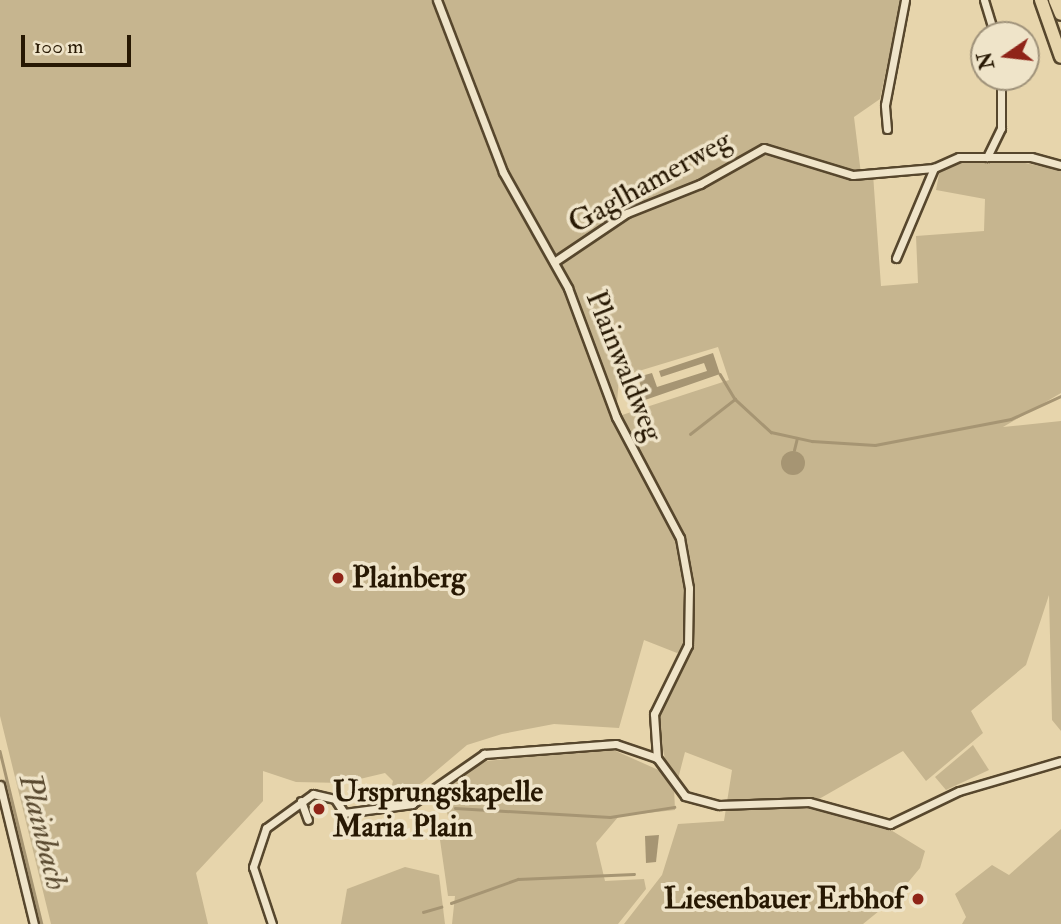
<!DOCTYPE html>
<html>
<head>
<meta charset="utf-8">
<style>
  body { margin:0 }
  #map { position:relative; width:1061px; height:924px; overflow:hidden; background:#e7d5ac; font-family:"IM FELL Double Pica",serif }
  div>[style] { position:absolute }
  [style*='--x'] { left:calc(var(--x)*1px); top:calc(var(--y)*1px); width:calc(var(--w)*1px); rotate:calc(var(--a)*1deg) }
  .green>* { inset:0; background:#c6b58f }
  .water>* { inset:0; background:#a69573 }
  .round { border-radius:50% }
  .stream>* { height:2.5px; margin:-1.25px; padding:0 1.25px; transform-origin:1.25px; border-radius:1.25px; background:#a69573 }
  .roads { filter:drop-shadow(2px 0 #57472d) drop-shadow(-2px 0 #57472d) drop-shadow(0 2px #57472d) drop-shadow(0 -2px #57472d) }
  .minor>* { height:7px; margin:-3.5px; padding:0 3.5px; transform-origin:3.5px; border-radius:3.5px; background:#efe4c9 }
  .motorway>* { height:12px; margin:-6px; padding:0 6px; transform-origin:6px; border-radius:6px; background:#e7d5ac }
  .dots>* { width:19px; height:19px; translate:-50% -50%; box-sizing:border-box; border:4px solid #efe4c9; border-radius:50% }
  span { translate:-50% -50%; white-space:nowrap; text-align:center; line-height:1.15; -webkit-text-stroke:7px #efe4c9; paint-order:stroke }
  .street-label { font-size:30px; color:#271803 }
  .poi-label { font-size:30px; color:#271803; font-weight:700 }
  .left { translate:0 -50%; text-align:left }
  .right { translate:-100% -50%; text-align:right }
  .water-label { font-size:32px; color:#5a4a30; font-style:italic }
  .north { position:absolute; left:970px; top:21px; width:70px; height:70px; box-sizing:border-box; background:#efe4c9; border:2px solid #9f927a; border-radius:50%; rotate:256deg; font-size:19px; font-weight:700; line-height:28px; text-align:center; color:#271803 }
  .north::after { content:''; display:block; margin:auto; width:24px; height:32px; background:#8f2418; clip-path:polygon(50% 0,100% 100%,50% 72%,0 100%) }
  .scale { position:absolute; left:21px; top:35px; width:110px; height:32px; box-sizing:border-box; border:4px solid #271803; border-top:0; padding-left:9px; font-size:21px; line-height:24px; white-space:nowrap; color:#271803; -webkit-text-stroke:5px #efe4c9; paint-order:stroke }
</style>
</head>
<body>
<div id="map">
  <div class="green">
    <div style="clip-path:polygon(evenodd,0 0,901px 0,880px 99px,854px 117px,861px 174px,873px 174px,881px 286px,918px 283px,916px 236px,984px 231px,985px 199px,936px 190px,940px 169px,960px 161px,1010px 160px,1061px 170px,1061px 393px,1003px 427px,1061px 421px,1061px 731px,1052px 720px,1049px 595px,1026px 665px,971px 711px,983px 733px,926px 781px,903px 751px,819px 799px,817px 807px,881px 824px,925px 851px,920px 868px,895px 898px,863px 924px,624px 924px,662px 875px,678px 824px,724px 821px,732px 770px,685px 752px,678px 779px,666px 764px,657px 721px,687px 646px,677px 653px,644px 640px,619px 728px,554px 724px,502px 734px,467px 745px,422px 783px,389px 797px,393px 781px,385px 773px,343px 783px,296px 782px,263px 771px,263px 801px,196px 873px,208px 924px,51px 924px,0 716px,0 0,718px 347px,729px 380px,616px 417px,619px 377px,718px 347px)"></div>
    <div style="clip-path:polygon(973px 745px,989px 770px,946px 790px,935px 777px)"></div>
    <div style="clip-path:polygon(609px 748px,663px 772px,674px 787px,675px 810px,619px 816px,596px 843px,605px 881px,644px 879px,646px 889px,618px 924px,452px 924px,455px 896px,448px 896px,439px 833px,452px 829px,443px 800px,453px 779px,487px 761px)"></div>
    <div style="clip-path:polygon(1061px 829px,1061px 924px,962px 924px,966px 917px,955px 894px,992px 865px,1009px 875px)"></div>
    <div style="clip-path:polygon(405px 867px,439px 875px,445px 924px,341px 924px,347px 889px)"></div>
  </div>
  <div class="water">
    <div style="clip-path:polygon(713px 353px,720px 374px,645px 400px,638px 377px,652px 373px,657px 387px,707px 371px,704px 363px,661px 377px,659px 371px)"></div>
    <div class="round" style="left:781px;top:451px;width:24px;height:24px"></div>
    <div style="clip-path:polygon(659px 835px,656px 862px,646px 863px,645px 836px)"></div>
  </div>
  <div class="stream">
    <div style="--x:720;--y:374;--w:29;--a:59"></div>
    <div style="--x:735;--y:399;--w:49;--a:42.5"></div>
    <div style="--x:771;--y:432;--w:42;--a:12.4"></div>
    <div style="--x:812;--y:441;--w:63;--a:3.6"></div>
    <div style="--x:875;--y:445;--w:138;--a:-10.8"></div>
    <div style="--x:1011;--y:419;--w:55;--a:-24.7"></div>
    <div style="--x:690;--y:434;--w:57;--a:-37.9"></div>
    <div style="--x:794;--y:450;--w:12;--a:-76"></div>
    <div style="--x:0;--y:751;--w:178;--a:76.4"></div>
    <div style="--x:455;--y:808;--w:155;--a:3.3"></div>
    <div style="--x:610;--y:817;--w:65;--a:-8.9"></div>
    <div style="--x:451;--y:903;--w:71;--a:-19.7"></div>
    <div style="--x:518;--y:879;--w:116;--a:-2.5"></div>
    <div style="--x:423;--y:912;--w:19;--a:-16"></div>
  </div>
  <div class="roads">
    <div class="minor">
      <div style="--x:437;--y:0;--w:184;--a:69"></div>
      <div style="--x:503;--y:172;--w:133;--a:60.7"></div>
      <div style="--x:568;--y:288;--w:138;--a:69.6"></div>
      <div style="--x:616;--y:417;--w:137;--a:62.1"></div>
      <div style="--x:680;--y:538;--w:51;--a:79.8"></div>
      <div style="--x:689;--y:588;--w:57;--a:91"></div>
      <div style="--x:688;--y:645;--w:77;--a:116.2"></div>
      <div style="--x:654;--y:714;--w:44;--a:86.1"></div>
      <div style="--x:984;--y:0;--w:37;--a:73"></div>
      <div style="--x:887;--y:129;--w:24;--a:-95"></div>
      <div style="--x:885;--y:105;--w:107;--a:-79.2"></div>
      <div style="--x:987;--y:157;--w:32;--a:-64"></div>
      <div style="--x:1001;--y:128;--w:51;--a:-90"></div>
      <div style="--x:896;--y:258;--w:98;--a:-67.1"></div>
      <div style="--x:554;--y:262;--w:88;--a:-33.9"></div>
      <div style="--x:627;--y:213;--w:79;--a:-21.7"></div>
      <div style="--x:700;--y:184;--w:73;--a:-29.4"></div>
      <div style="--x:764;--y:148;--w:93;--a:16.9"></div>
      <div style="--x:853;--y:175;--w:81;--a:-4.9"></div>
      <div style="--x:934;--y:168;--w:27;--a:-24"></div>
      <div style="--x:959;--y:157;--w:72;--a:0"></div>
      <div style="--x:1031;--y:157;--w:31;--a:15"></div>
      <div style="--x:0;--y:785;--w:143;--a:76.3"></div>
      <div style="--x:301;--y:801;--w:20;--a:70"></div>
      <div style="--x:272;--y:924;--w:60;--a:-108.4"></div>
      <div style="--x:253;--y:867;--w:41;--a:-71.6"></div>
      <div style="--x:266;--y:828;--w:58;--a:-35.9"></div>
      <div style="--x:313;--y:794;--w:23;--a:13"></div>
      <div style="--x:335;--y:799;--w:17;--a:57"></div>
      <div style="--x:344;--y:813;--w:69;--a:-7.5"></div>
      <div style="--x:412;--y:804;--w:88;--a:-34.8"></div>
      <div style="--x:484;--y:754;--w:132;--a:-4.3"></div>
      <div style="--x:616;--y:744;--w:43;--a:18.9"></div>
      <div style="--x:657;--y:758;--w:47;--a:53.6"></div>
      <div style="--x:685;--y:796;--w:35;--a:15"></div>
      <div style="--x:719;--y:805;--w:90;--a:-1.9"></div>
      <div style="--x:809;--y:802;--w:84;--a:15.2"></div>
      <div style="--x:890;--y:824;--w:76;--a:-25.6"></div>
      <div style="--x:959;--y:791;--w:106;--a:-16.4"></div>
    </div>
    <div class="motorway">
      <div style="--x:1041;--y:0;--w:60;--a:70.7"></div>
      <div style="--x:1055;--y:0;--w:15;--a:67"></div>
    </div>
  </div>
  <div class="dots">
    <div style="left:338px;top:578px;background:#8f2418"></div>
    <div style="left:319px;top:809px;background:#8f2418"></div>
    <div style="left:918px;top:899px;background:#8f2418"></div>
  </div>
  <div class="street-label">
    <span style="left:650px;top:182px;rotate:-29deg">Gaglhamerweg</span>
    <span style="left:624px;top:366px;rotate:68deg">Plainwaldweg</span>
  </div>
  <div class="poi-label">
    <span class="left" style="left:352px;top:578px">Plainberg</span>
    <span class="left" style="left:333px;top:809px">Ursprungskapelle<br>Maria Plain</span>
    <span class="right" style="left:904px;top:899px">Liesenbauer Erbhof</span>
  </div>
  <div class="water-label">
    <span style="left:43px;top:832px;rotate:76deg">Plainbach</span>
  </div>
  <div class="north">N</div>
  <div class="scale">100 m</div>
</div>
</body>
</html>
